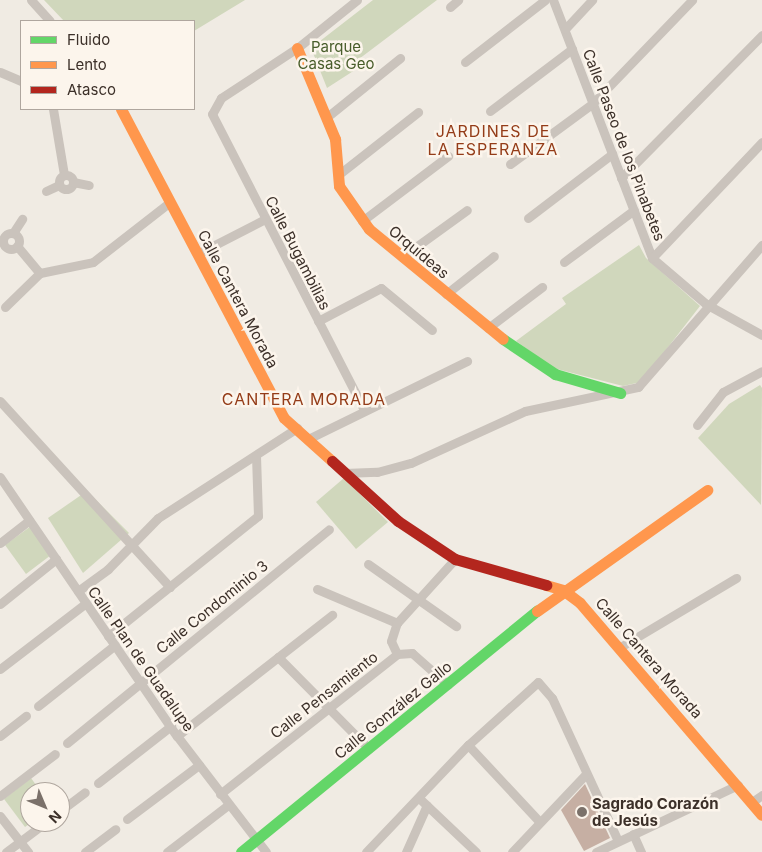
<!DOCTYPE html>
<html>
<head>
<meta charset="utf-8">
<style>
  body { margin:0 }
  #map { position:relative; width:762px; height:852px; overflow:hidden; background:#f0ebe3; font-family:Inter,sans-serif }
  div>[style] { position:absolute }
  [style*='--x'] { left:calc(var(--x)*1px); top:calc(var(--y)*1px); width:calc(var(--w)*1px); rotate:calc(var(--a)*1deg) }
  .green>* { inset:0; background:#d0d7bc }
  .building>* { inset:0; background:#c6afa3 }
  .street>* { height:9px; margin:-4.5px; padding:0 4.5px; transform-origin:4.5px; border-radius:4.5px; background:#cac3bc }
  .street>.ring { margin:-4.5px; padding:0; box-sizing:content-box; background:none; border:9px solid #cac3bc; border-radius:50% }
  .fast>* { height:11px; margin:-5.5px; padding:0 5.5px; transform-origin:5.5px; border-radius:5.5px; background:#63d668 }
  .slow>* { height:11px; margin:-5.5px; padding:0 5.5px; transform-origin:5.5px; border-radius:5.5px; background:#ff974d }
  .jam>* { height:11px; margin:-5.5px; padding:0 5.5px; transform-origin:5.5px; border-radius:5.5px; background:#b3261e }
  .dots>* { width:14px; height:14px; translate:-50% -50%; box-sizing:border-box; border:2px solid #fcf5ec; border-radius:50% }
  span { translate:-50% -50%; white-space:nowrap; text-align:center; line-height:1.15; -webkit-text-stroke:5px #fcf5ec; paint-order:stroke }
  .park-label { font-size:15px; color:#485d2a }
  .street-label { font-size:15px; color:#3c3029 }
  .poi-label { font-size:15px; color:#3c3029; font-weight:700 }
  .left { translate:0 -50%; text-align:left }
  .neighbourhood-label { font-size:16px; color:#943c18; letter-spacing:1px }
  .legend { position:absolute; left:20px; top:20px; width:175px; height:90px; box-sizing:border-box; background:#fcf5ec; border:1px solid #afa69e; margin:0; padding:6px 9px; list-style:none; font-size:15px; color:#3c3029 }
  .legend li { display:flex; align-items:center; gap:10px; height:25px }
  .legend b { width:25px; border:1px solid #afa69e }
  .north { position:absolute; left:20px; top:782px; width:50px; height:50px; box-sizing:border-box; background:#fcf5ec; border:1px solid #afa69e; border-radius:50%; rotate:135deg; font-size:14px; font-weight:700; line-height:20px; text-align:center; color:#3c3029 }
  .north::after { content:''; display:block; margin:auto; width:18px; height:22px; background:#7b716a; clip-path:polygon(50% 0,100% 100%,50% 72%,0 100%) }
</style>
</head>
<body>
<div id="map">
  <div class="green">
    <div style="clip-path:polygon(44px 0,245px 0,194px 31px,194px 21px,64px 21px)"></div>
    <div style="clip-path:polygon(373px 0,437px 0,355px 62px,358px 68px,327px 88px,311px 48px)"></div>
    <div style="clip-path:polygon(639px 245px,646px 258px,700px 306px,641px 382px,623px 386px,553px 368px,516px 341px,566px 304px,562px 298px)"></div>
    <div style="clip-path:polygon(760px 385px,762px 388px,761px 505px,698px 438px,729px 404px)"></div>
    <div style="clip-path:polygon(344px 478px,388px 522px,356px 549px,316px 502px)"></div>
    <div style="clip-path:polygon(87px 491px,129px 533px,83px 573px,48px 518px)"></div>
    <div style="clip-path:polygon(31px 526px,51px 555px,26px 574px,5px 545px)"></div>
    <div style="clip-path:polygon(31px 778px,41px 792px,30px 792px,32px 822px,25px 827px,4px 799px)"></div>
  </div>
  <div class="building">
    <div style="clip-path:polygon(585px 784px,610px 838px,584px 851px,561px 810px)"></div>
  </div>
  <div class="street">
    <div style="--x:31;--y:0;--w:28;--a:48"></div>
    <div style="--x:357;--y:0;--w:77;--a:141.3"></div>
    <div style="--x:297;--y:48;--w:91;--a:146.7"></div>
    <div style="--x:221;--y:98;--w:18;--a:119"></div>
    <div style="--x:212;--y:114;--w:333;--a:62.8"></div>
    <div style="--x:553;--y:0;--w:276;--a:69"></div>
    <div style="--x:652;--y:258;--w:71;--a:40.4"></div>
    <div style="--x:706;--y:304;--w:64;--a:29"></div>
    <div style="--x:450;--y:7;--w:11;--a:-41"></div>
    <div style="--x:565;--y:29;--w:40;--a:-47"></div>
    <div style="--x:465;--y:62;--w:101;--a:-37.8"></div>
    <div style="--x:0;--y:72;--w:23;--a:23"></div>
    <div style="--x:53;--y:109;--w:67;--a:80.5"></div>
    <div style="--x:490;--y:111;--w:103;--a:-37.1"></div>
    <div style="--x:327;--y:117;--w:94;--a:-38.9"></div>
    <div style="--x:510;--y:164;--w:103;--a:-36.3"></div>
    <div style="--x:593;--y:103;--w:143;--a:-46.1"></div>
    <div class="ring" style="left:59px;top:175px;width:5px;height:5px"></div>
    <div style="--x:338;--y:175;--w:102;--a:-38.2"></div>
    <div style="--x:621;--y:178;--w:201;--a:-45.4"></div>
    <div style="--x:73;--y:182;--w:16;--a:11"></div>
    <div style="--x:46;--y:191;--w:14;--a:-25"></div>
    <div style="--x:528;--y:218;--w:106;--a:-37.3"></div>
    <div style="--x:362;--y:221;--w:108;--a:-37.1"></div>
    <div class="ring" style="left:3px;top:233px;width:7px;height:7px"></div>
    <div style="--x:13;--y:233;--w:17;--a:-57"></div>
    <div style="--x:17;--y:246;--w:35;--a:50"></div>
    <div style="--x:197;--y:254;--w:76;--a:-27.2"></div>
    <div style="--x:402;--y:257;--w:80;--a:-35.9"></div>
    <div style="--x:652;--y:258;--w:160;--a:-46.5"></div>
    <div style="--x:564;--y:262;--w:87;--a:-36.6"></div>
    <div style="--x:40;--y:273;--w:54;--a:-11.7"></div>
    <div style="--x:93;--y:262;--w:98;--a:-37.9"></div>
    <div style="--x:446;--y:294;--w:61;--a:-38.4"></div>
    <div style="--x:5;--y:307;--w:49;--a:-44.2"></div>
    <div style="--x:318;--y:321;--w:71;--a:-27.6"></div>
    <div style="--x:381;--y:288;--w:66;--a:39.5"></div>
    <div style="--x:488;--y:328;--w:68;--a:-37.2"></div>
    <div style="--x:0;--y:401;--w:252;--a:47.6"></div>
    <div style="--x:697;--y:425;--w:42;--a:-51.8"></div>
    <div style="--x:723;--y:392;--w:44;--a:-28.3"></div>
    <div style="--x:310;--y:438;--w:175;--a:-26.1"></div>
    <div style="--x:344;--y:473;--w:33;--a:-2"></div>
    <div style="--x:377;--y:472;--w:35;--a:-15"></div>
    <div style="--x:411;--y:463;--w:125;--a:-24.5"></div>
    <div style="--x:525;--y:411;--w:116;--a:-12"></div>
    <div style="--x:638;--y:387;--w:189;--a:-48.9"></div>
    <div style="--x:0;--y:477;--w:314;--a:55.7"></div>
    <div style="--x:177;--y:736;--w:146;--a:52.5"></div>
    <div style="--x:0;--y:543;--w:37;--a:-38"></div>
    <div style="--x:368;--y:564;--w:108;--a:35.2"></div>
    <div style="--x:317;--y:589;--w:87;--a:23"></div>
    <div style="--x:78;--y:591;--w:37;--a:-36"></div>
    <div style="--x:108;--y:569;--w:71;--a:-45.6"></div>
    <div style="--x:158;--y:518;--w:166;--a:-32.9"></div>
    <div style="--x:0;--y:604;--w:72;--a:-38.8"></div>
    <div style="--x:108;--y:636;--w:192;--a:-38.7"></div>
    <div style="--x:258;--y:516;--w:60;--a:-91.9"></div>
    <div style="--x:622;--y:646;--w:133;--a:-30.8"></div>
    <div style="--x:397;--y:654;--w:14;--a:-115"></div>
    <div style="--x:391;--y:641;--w:19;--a:-72"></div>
    <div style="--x:397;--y:623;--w:86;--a:-47.8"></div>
    <div style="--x:278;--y:657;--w:129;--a:45.3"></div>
    <div style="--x:0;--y:669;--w:108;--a:-37.5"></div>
    <div style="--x:38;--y:706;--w:98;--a:-38.4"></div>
    <div style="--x:0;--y:736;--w:33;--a:-38"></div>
    <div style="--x:177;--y:736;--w:197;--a:-38"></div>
    <div style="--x:67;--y:743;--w:338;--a:-39.2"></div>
    <div style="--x:468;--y:745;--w:103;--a:47"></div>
    <div style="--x:98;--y:783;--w:93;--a:-38"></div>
    <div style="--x:220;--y:794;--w:226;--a:-38.3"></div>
    <div style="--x:397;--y:654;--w:15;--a:-4"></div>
    <div style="--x:412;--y:653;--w:48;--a:41.6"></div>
    <div style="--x:0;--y:796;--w:69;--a:-37.4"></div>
    <div style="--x:420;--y:799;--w:77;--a:43.4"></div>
    <div style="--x:752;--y:802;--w:12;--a:-35"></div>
    <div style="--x:60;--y:811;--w:31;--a:-37"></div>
    <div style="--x:0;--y:816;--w:46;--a:52.1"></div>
    <div style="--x:127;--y:819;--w:90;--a:-36.9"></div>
    <div style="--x:633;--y:834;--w:20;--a:66"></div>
    <div style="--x:6;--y:852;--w:50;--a:-36.9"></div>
    <div style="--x:85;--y:852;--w:38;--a:-37"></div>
    <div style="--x:167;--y:852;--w:77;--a:-37.6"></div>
    <div style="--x:366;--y:852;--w:148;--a:-46.4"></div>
    <div style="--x:468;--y:745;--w:94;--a:-42"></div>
    <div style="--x:538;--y:682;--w:21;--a:49"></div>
    <div style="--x:552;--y:698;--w:157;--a:65.2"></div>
    <div style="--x:406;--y:852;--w:51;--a:-65.9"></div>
    <div style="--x:512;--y:852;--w:108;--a:-46.5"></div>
    <div style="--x:596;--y:852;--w:157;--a:-25.3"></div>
  </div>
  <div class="fast">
    <div style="--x:503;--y:339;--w:63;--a:33.9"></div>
    <div style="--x:555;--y:374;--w:68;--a:16.3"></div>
    <div style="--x:241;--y:852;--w:382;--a:-39.2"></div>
  </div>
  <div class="slow">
    <div style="--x:297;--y:48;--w:99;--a:67.3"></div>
    <div style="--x:335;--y:139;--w:47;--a:85.1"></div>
    <div style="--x:339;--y:186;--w:52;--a:55.1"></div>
    <div style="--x:369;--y:229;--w:173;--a:39.4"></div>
    <div style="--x:121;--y:109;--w:349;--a:62.2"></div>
    <div style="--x:284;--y:418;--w:64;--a:41.9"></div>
    <div style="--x:546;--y:585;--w:18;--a:16"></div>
    <div style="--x:563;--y:590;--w:21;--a:37"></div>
    <div style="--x:580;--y:603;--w:279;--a:49.4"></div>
    <div style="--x:537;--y:611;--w:209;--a:-35.4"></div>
  </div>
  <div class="jam">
    <div style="--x:332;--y:461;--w:89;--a:42.3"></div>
    <div style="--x:398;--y:521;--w:69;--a:33.7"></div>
    <div style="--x:455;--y:559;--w:95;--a:15.9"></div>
  </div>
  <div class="dots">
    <div style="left:582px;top:812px;background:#7b716a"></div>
  </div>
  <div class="park-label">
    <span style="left:336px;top:55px">Parque<br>Casas Geo</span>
  </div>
  <div class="street-label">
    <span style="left:624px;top:145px;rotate:69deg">Calle Paseo de los Pinabetes</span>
    <span style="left:419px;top:252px;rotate:40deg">Orquídeas</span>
    <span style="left:298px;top:253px;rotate:63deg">Calle Bugambilias</span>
    <span style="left:238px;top:299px;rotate:62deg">Calle Cantera Morada</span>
    <span style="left:212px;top:607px;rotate:-39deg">Calle Condominio 3</span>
    <span style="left:649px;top:658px;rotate:49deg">Calle Cantera Morada</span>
    <span style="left:141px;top:659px;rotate:55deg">Calle Plan de Guadalupe</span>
    <span style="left:324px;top:695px;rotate:-38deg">Calle Pensamiento</span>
    <span style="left:393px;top:710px;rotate:-39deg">Calle González Gallo</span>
  </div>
  <div class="poi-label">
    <span class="left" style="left:592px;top:812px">Sagrado Corazón<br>de Jesús</span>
  </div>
  <div class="neighbourhood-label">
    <span style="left:493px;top:140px">JARDINES DE<br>LA ESPERANZA</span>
    <span style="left:304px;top:399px">CANTERA MORADA</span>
  </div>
  <ul class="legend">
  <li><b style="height:6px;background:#63d668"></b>Fluido</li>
  <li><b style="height:6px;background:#ff974d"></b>Lento</li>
  <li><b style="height:6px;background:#b3261e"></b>Atasco</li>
  </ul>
  <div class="north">N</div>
</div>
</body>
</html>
